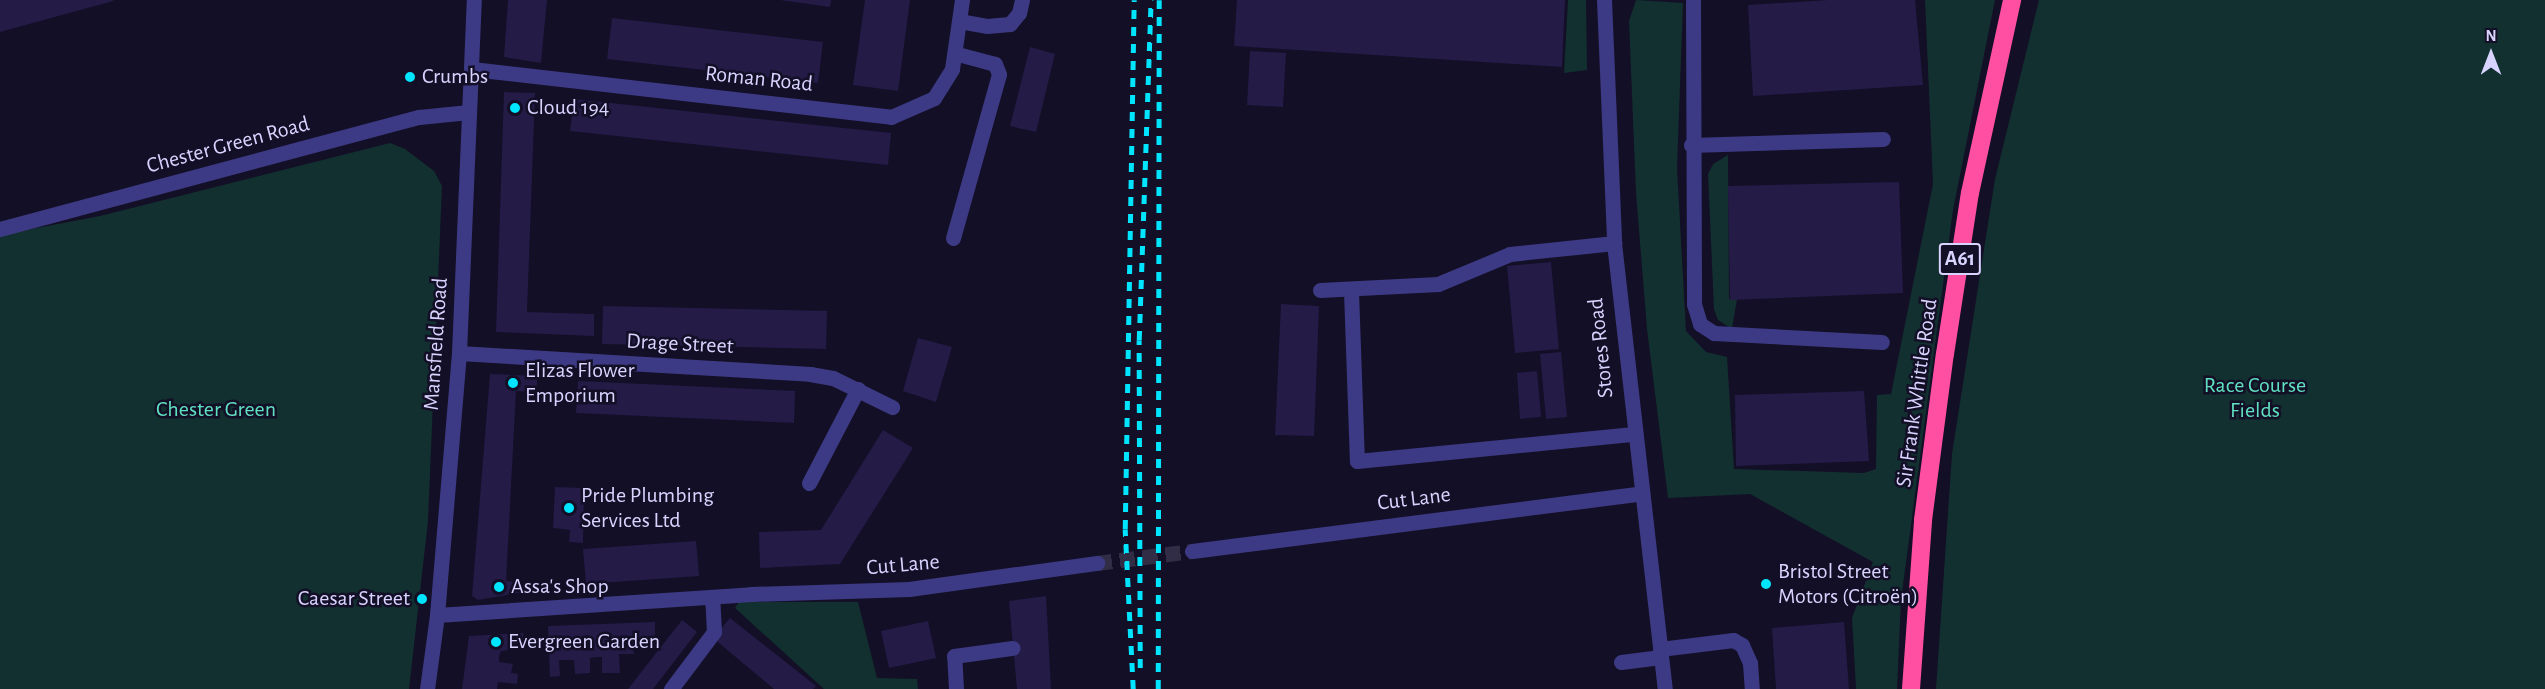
<!DOCTYPE html>
<html>
<head>
<meta charset="utf-8">
<style>
  body { margin:0 }
  #map { position:relative; width:2545px; height:689px; overflow:hidden; background:#130f26; font-family:"Alegreya Sans",sans-serif }
  div>[style] { position:absolute }
  [style*='--x'] { left:calc(var(--x)*1px); top:calc(var(--y)*1px); width:calc(var(--w)*1px); rotate:calc(var(--a)*1deg) }
  .green>* { inset:0; background:#12302f }
  .building>* { inset:0; background:#241b47 }
  .minor-tunnel>* { height:15px; margin-top:-7.5px; transform-origin:0; background:repeating-linear-gradient(90deg,#312d47 0 15px,transparent 0 23px) }
  .minor>* { height:15px; margin:-7.5px; padding:0 7.5px; transform-origin:7.5px; border-radius:7.5px; background:#3d3a85 }
  .highway>* { height:18px; margin:-9px; padding:0 9px; transform-origin:9px; border-radius:9px; background:#ff4fa3 }
  .rail>* { height:4.5px; margin-top:-2.25px; transform-origin:0; background:repeating-linear-gradient(90deg,#00e5ff 0 9px,transparent 0 17px) }
  .dots>* { width:16px; height:16px; translate:-50% -50%; box-sizing:border-box; border:3px solid #130f26; border-radius:50% }
  span { translate:-50% -50%; white-space:nowrap; text-align:center; line-height:1.15; -webkit-text-stroke:5px #130f26; paint-order:stroke }
  .shield-label span { padding:2px 4px; background:#130f26; border:2px solid; border-radius:4px; -webkit-text-stroke-width:0 }
  .shield-label { font-size:21px; color:#d9d4ff; font-weight:700 }
  .poi-label { font-size:22px; color:#d9d4ff }
  .left { translate:0 -50%; text-align:left }
  .right { translate:-100% -50%; text-align:right }
  .street-label { font-size:22px; color:#d9d4ff }
  .park-label { font-size:22px; color:#5fe0c0 }
  .north { position:absolute; left:2461px; top:24px; width:60px; height:60px; -webkit-text-stroke:4px #130f26; paint-order:stroke; rotate:0deg; font-size:16px; font-weight:700; line-height:24px; text-align:center; color:#d9d4ff }
  .north::after { content:''; display:block; margin:auto; width:21px; height:27px; background:#d9d4ff; clip-path:polygon(50% 0,100% 100%,50% 72%,0 100%) }
</style>
</head>
<body>
<div id="map">
  <div class="green">
    <div style="clip-path:polygon(1568px 0,1586px 0,1587px 70px,1564px 73px)"></div>
    <div style="clip-path:polygon(1636px 0,1683px 3px,1677px 168px,1686px 331px,1706px 352px,1727px 357px,1734px 469px,1864px 473px,1876px 469px,1877px 395px,1891px 394px,1933px 184px,1925px 0,1995px 0,1953px 210px,1901px 600px,1897px 689px,1856px 689px,1852px 618px,1873px 562px,1750px 494px,1668px 498px,1647px 329px,1636px 193px,1629px 21px)"></div>
    <div style="clip-path:polygon(2039px 0,2545px 0,2545px 689px,1936px 689px,1952px 454px,1995px 179px)"></div>
    <div style="clip-path:polygon(390px 143px,405px 149px,434px 171px,442px 186px,428px 521px,409px 689px,0 689px,0 235px,100px 216px)"></div>
    <div style="clip-path:polygon(1728px 155px,1729px 299px,1737px 299px,1732px 329px,1718px 320px,1714px 309px,1708px 174px,1713px 164px)"></div>
    <div style="clip-path:polygon(739px 602px,858px 602px,877px 678px,917px 679px,918px 689px,824px 689px,735px 608px)"></div>
  </div>
  <div class="building">
    <div style="clip-path:polygon(0 0,113px 0,113px 1px,0 32px)"></div>
    <div style="clip-path:polygon(508px 0,547px 0,541px 63px,504px 57px)"></div>
    <div style="clip-path:polygon(780px 0,831px 0,830px 7px)"></div>
    <div style="clip-path:polygon(865px 0,910px 0,898px 91px,853px 85px)"></div>
    <div style="clip-path:polygon(1237px 0,1565px 0,1562px 67px,1234px 46px)"></div>
    <div style="clip-path:polygon(1828px 0,1915px 0,1923px 85px,1753px 96px,1748px 5px)"></div>
    <div style="clip-path:polygon(612px 18px,823px 42px,818px 83px,607px 59px)"></div>
    <div style="clip-path:polygon(1030px 47px,1055px 54px,1036px 132px,1010px 126px)"></div>
    <div style="clip-path:polygon(1250px 51px,1286px 53px,1283px 107px,1247px 105px)"></div>
    <div style="clip-path:polygon(504px 92px,535px 93px,527px 312px,594px 314px,594px 336px,496px 332px)"></div>
    <div style="clip-path:polygon(574px 99px,891px 133px,888px 165px,570px 131px)"></div>
    <div style="clip-path:polygon(1899px 182px,1903px 293px,1730px 300px,1728px 186px)"></div>
    <div style="clip-path:polygon(1551px 262px,1559px 349px,1515px 353px,1507px 266px)"></div>
    <div style="clip-path:polygon(1281px 304px,1319px 306px,1314px 436px,1275px 435px)"></div>
    <div style="clip-path:polygon(603px 306px,827px 311px,826px 349px,602px 344px)"></div>
    <div style="clip-path:polygon(918px 338px,952px 347px,936px 402px,903px 391px)"></div>
    <div style="clip-path:polygon(1561px 352px,1567px 417px,1546px 419px,1540px 354px)"></div>
    <div style="clip-path:polygon(1537px 371px,1541px 417px,1520px 419px,1517px 373px)"></div>
    <div style="clip-path:polygon(490px 374px,537px 376px,537px 392px,516px 391px,506px 581px,524px 583px,524px 592px,478px 600px,472px 596px)"></div>
    <div style="clip-path:polygon(578px 381px,795px 391px,794px 423px,576px 413px)"></div>
    <div style="clip-path:polygon(1864px 391px,1869px 461px,1736px 466px,1735px 395px)"></div>
    <div style="clip-path:polygon(883px 430px,913px 448px,840px 564px,760px 568px,759px 532px,821px 530px)"></div>
    <div style="clip-path:polygon(555px 487px,584px 488px,583px 543px,569px 542px,570px 530px,553px 528px)"></div>
    <div style="clip-path:polygon(696px 541px,699px 576px,586px 584px,583px 549px)"></div>
    <div style="clip-path:polygon(1046px 596px,1051px 689px,1017px 689px,1009px 601px)"></div>
    <div style="clip-path:polygon(730px 618px,816px 686px,813px 689px,774px 689px,713px 638px)"></div>
    <div style="clip-path:polygon(682px 620px,697px 632px,653px 689px,628px 689px)"></div>
    <div style="clip-path:polygon(928px 621px,936px 658px,889px 668px,881px 631px)"></div>
    <div style="clip-path:polygon(655px 622px,655px 638px,633px 639px,634px 654px,619px 654px,620px 673px,602px 673px,602px 657px,597px 657px,590px 658px,590px 673px,575px 674px,574px 660px,559px 660px,560px 676px,550px 677px,548px 626px)"></div>
    <div style="clip-path:polygon(1844px 622px,1849px 689px,1776px 689px,1772px 628px)"></div>
    <div style="clip-path:polygon(523px 633px,525px 648px,501px 651px,499px 656px,499px 662px,513px 664px,511px 673px,518px 674px,517px 684px,498px 682px,497px 689px,462px 689px,469px 636px)"></div>
  </div>
  <div class="minor-tunnel">
    <div style="--x:1097;--y:563;--w:96;--a:-7.2"></div>
  </div>
  <div class="minor">
    <div style="--x:1604;--y:0;--w:243;--a:87.6"></div>
    <div style="--x:1614;--y:243;--w:449;--a:83.5"></div>
    <div style="--x:1693;--y:0;--w:304;--a:89.8"></div>
    <div style="--x:1694;--y:304;--w:21;--a:73"></div>
    <div style="--x:1700;--y:324;--w:17;--a:33"></div>
    <div style="--x:1714;--y:333;--w:168;--a:3.1"></div>
    <div style="--x:959;--y:21;--w:28;--a:10"></div>
    <div style="--x:987;--y:26;--w:23;--a:-5"></div>
    <div style="--x:1010;--y:24;--w:14;--a:-51"></div>
    <div style="--x:1019;--y:13;--w:13;--a:-77"></div>
    <div style="--x:472;--y:69;--w:422;--a:6.5"></div>
    <div style="--x:891;--y:117;--w:47;--a:-23.8"></div>
    <div style="--x:934;--y:98;--w:34;--a:-58"></div>
    <div style="--x:952;--y:69;--w:70;--a:-81.8"></div>
    <div style="--x:1691;--y:145;--w:192;--a:-1.8"></div>
    <div style="--x:0;--y:229;--w:434;--a:-15"></div>
    <div style="--x:419;--y:117;--w:50;--a:-5.7"></div>
    <div style="--x:953;--y:238;--w:170;--a:-74.3"></div>
    <div style="--x:999;--y:74;--w:11;--a:-112"></div>
    <div style="--x:995;--y:64;--w:42;--a:-165"></div>
    <div style="--x:1320;--y:290;--w:118;--a:-2.9"></div>
    <div style="--x:1438;--y:284;--w:78;--a:-22.6"></div>
    <div style="--x:1510;--y:254;--w:105;--a:-6"></div>
    <div style="--x:1351;--y:291;--w:170;--a:88"></div>
    <div style="--x:1357;--y:461;--w:278;--a:-5.6"></div>
    <div style="--x:459;--y:353;--w:352;--a:3.4"></div>
    <div style="--x:810;--y:374;--w:23;--a:10"></div>
    <div style="--x:833;--y:378;--w:66;--a:26.2"></div>
    <div style="--x:809;--y:483;--w:106;--a:-62.5"></div>
    <div style="--x:1192;--y:551;--w:454;--a:-7.3"></div>
    <div style="--x:437;--y:615;--w:315;--a:-3.8"></div>
    <div style="--x:751;--y:594;--w:158;--a:-1.8"></div>
    <div style="--x:909;--y:589;--w:190;--a:-7.9"></div>
    <div style="--x:1660;--y:649;--w:74;--a:-7"></div>
    <div style="--x:1733;--y:640;--w:10;--a:29"></div>
    <div style="--x:1742;--y:645;--w:20;--a:66"></div>
    <div style="--x:1750;--y:663;--w:26;--a:86"></div>
    <div style="--x:1621;--y:662;--w:40;--a:-7.1"></div>
    <div style="--x:427;--y:689;--w:75;--a:-82.3"></div>
    <div style="--x:437;--y:615;--w:263;--a:-85.2"></div>
    <div style="--x:459;--y:353;--w:353;--a:-87.6"></div>
    <div style="--x:671;--y:689;--w:71;--a:-53"></div>
    <div style="--x:714;--y:632;--w:35;--a:-93"></div>
    <div style="--x:956;--y:689;--w:33;--a:-93"></div>
    <div style="--x:954;--y:656;--w:59;--a:-7.9"></div>
  </div>
  <div class="highway">
    <div style="--x:1911;--y:689;--w:169;--a:-85.9"></div>
    <div style="--x:1923;--y:520;--w:167;--a:-82.5"></div>
    <div style="--x:1945;--y:354;--w:163;--a:-81.2"></div>
    <div style="--x:1970;--y:193;--w:198;--a:-77.7"></div>
  </div>
  <div class="rail">
    <div style="--x:1140;--y:668;--w:328;--a:-90.2"></div>
    <div style="--x:1139;--y:340;--w:340;--a:-88"></div>
    <div style="--x:1133;--y:689;--w:160;--a:-92.9"></div>
    <div style="--x:1125;--y:529;--w:529;--a:-89.03"></div>
    <div style="--x:1158;--y:689;--w:689;--a:-89.92"></div>
  </div>
  <div class="dots">
    <div style="left:410px;top:77px;background:#00e5ff"></div>
    <div style="left:515px;top:108px;background:#00e5ff"></div>
    <div style="left:513px;top:383px;background:#00e5ff"></div>
    <div style="left:569px;top:508px;background:#00e5ff"></div>
    <div style="left:1766px;top:584px;background:#00e5ff"></div>
    <div style="left:499px;top:587px;background:#00e5ff"></div>
    <div style="left:422px;top:599px;background:#00e5ff"></div>
    <div style="left:496px;top:642px;background:#00e5ff"></div>
  </div>
  <div class="shield-label">
    <span style="left:1960px;top:259px">A61</span>
  </div>
  <div class="poi-label">
    <span class="left" style="left:422px;top:77px">Crumbs</span>
    <span class="left" style="left:527px;top:108px">Cloud 194</span>
    <span class="left" style="left:525px;top:383px">Elizas Flower<br>Emporium</span>
    <span class="left" style="left:581px;top:508px">Pride Plumbing<br>Services Ltd</span>
    <span class="left" style="left:1778px;top:584px">Bristol Street<br>Motors (Citroën)</span>
    <span class="left" style="left:511px;top:587px">Assa's Shop</span>
    <span class="right" style="left:410px;top:599px">Caesar Street</span>
    <span class="left" style="left:508px;top:642px">Evergreen Garden</span>
  </div>
  <div class="street-label">
    <span style="left:759px;top:79px;rotate:6deg">Roman Road</span>
    <span style="left:228px;top:145px;rotate:-15deg">Chester Green Road</span>
    <span style="left:436px;top:344px;rotate:-86deg">Mansfield Road</span>
    <span style="left:680px;top:344px;rotate:3deg">Drage Street</span>
    <span style="left:1601px;top:348px;rotate:-96deg">Stores Road</span>
    <span style="left:1917px;top:393px;rotate:-82deg">Sir Frank Whittle Road</span>
    <span style="left:1414px;top:499px;rotate:-7deg">Cut Lane</span>
    <span style="left:903px;top:565px;rotate:-5deg">Cut Lane</span>
  </div>
  <div class="park-label">
    <span style="left:2255px;top:398px">Race Course<br>Fields</span>
    <span style="left:216px;top:410px">Chester Green</span>
  </div>
  <div class="north">N</div>
</div>
</body>
</html>
